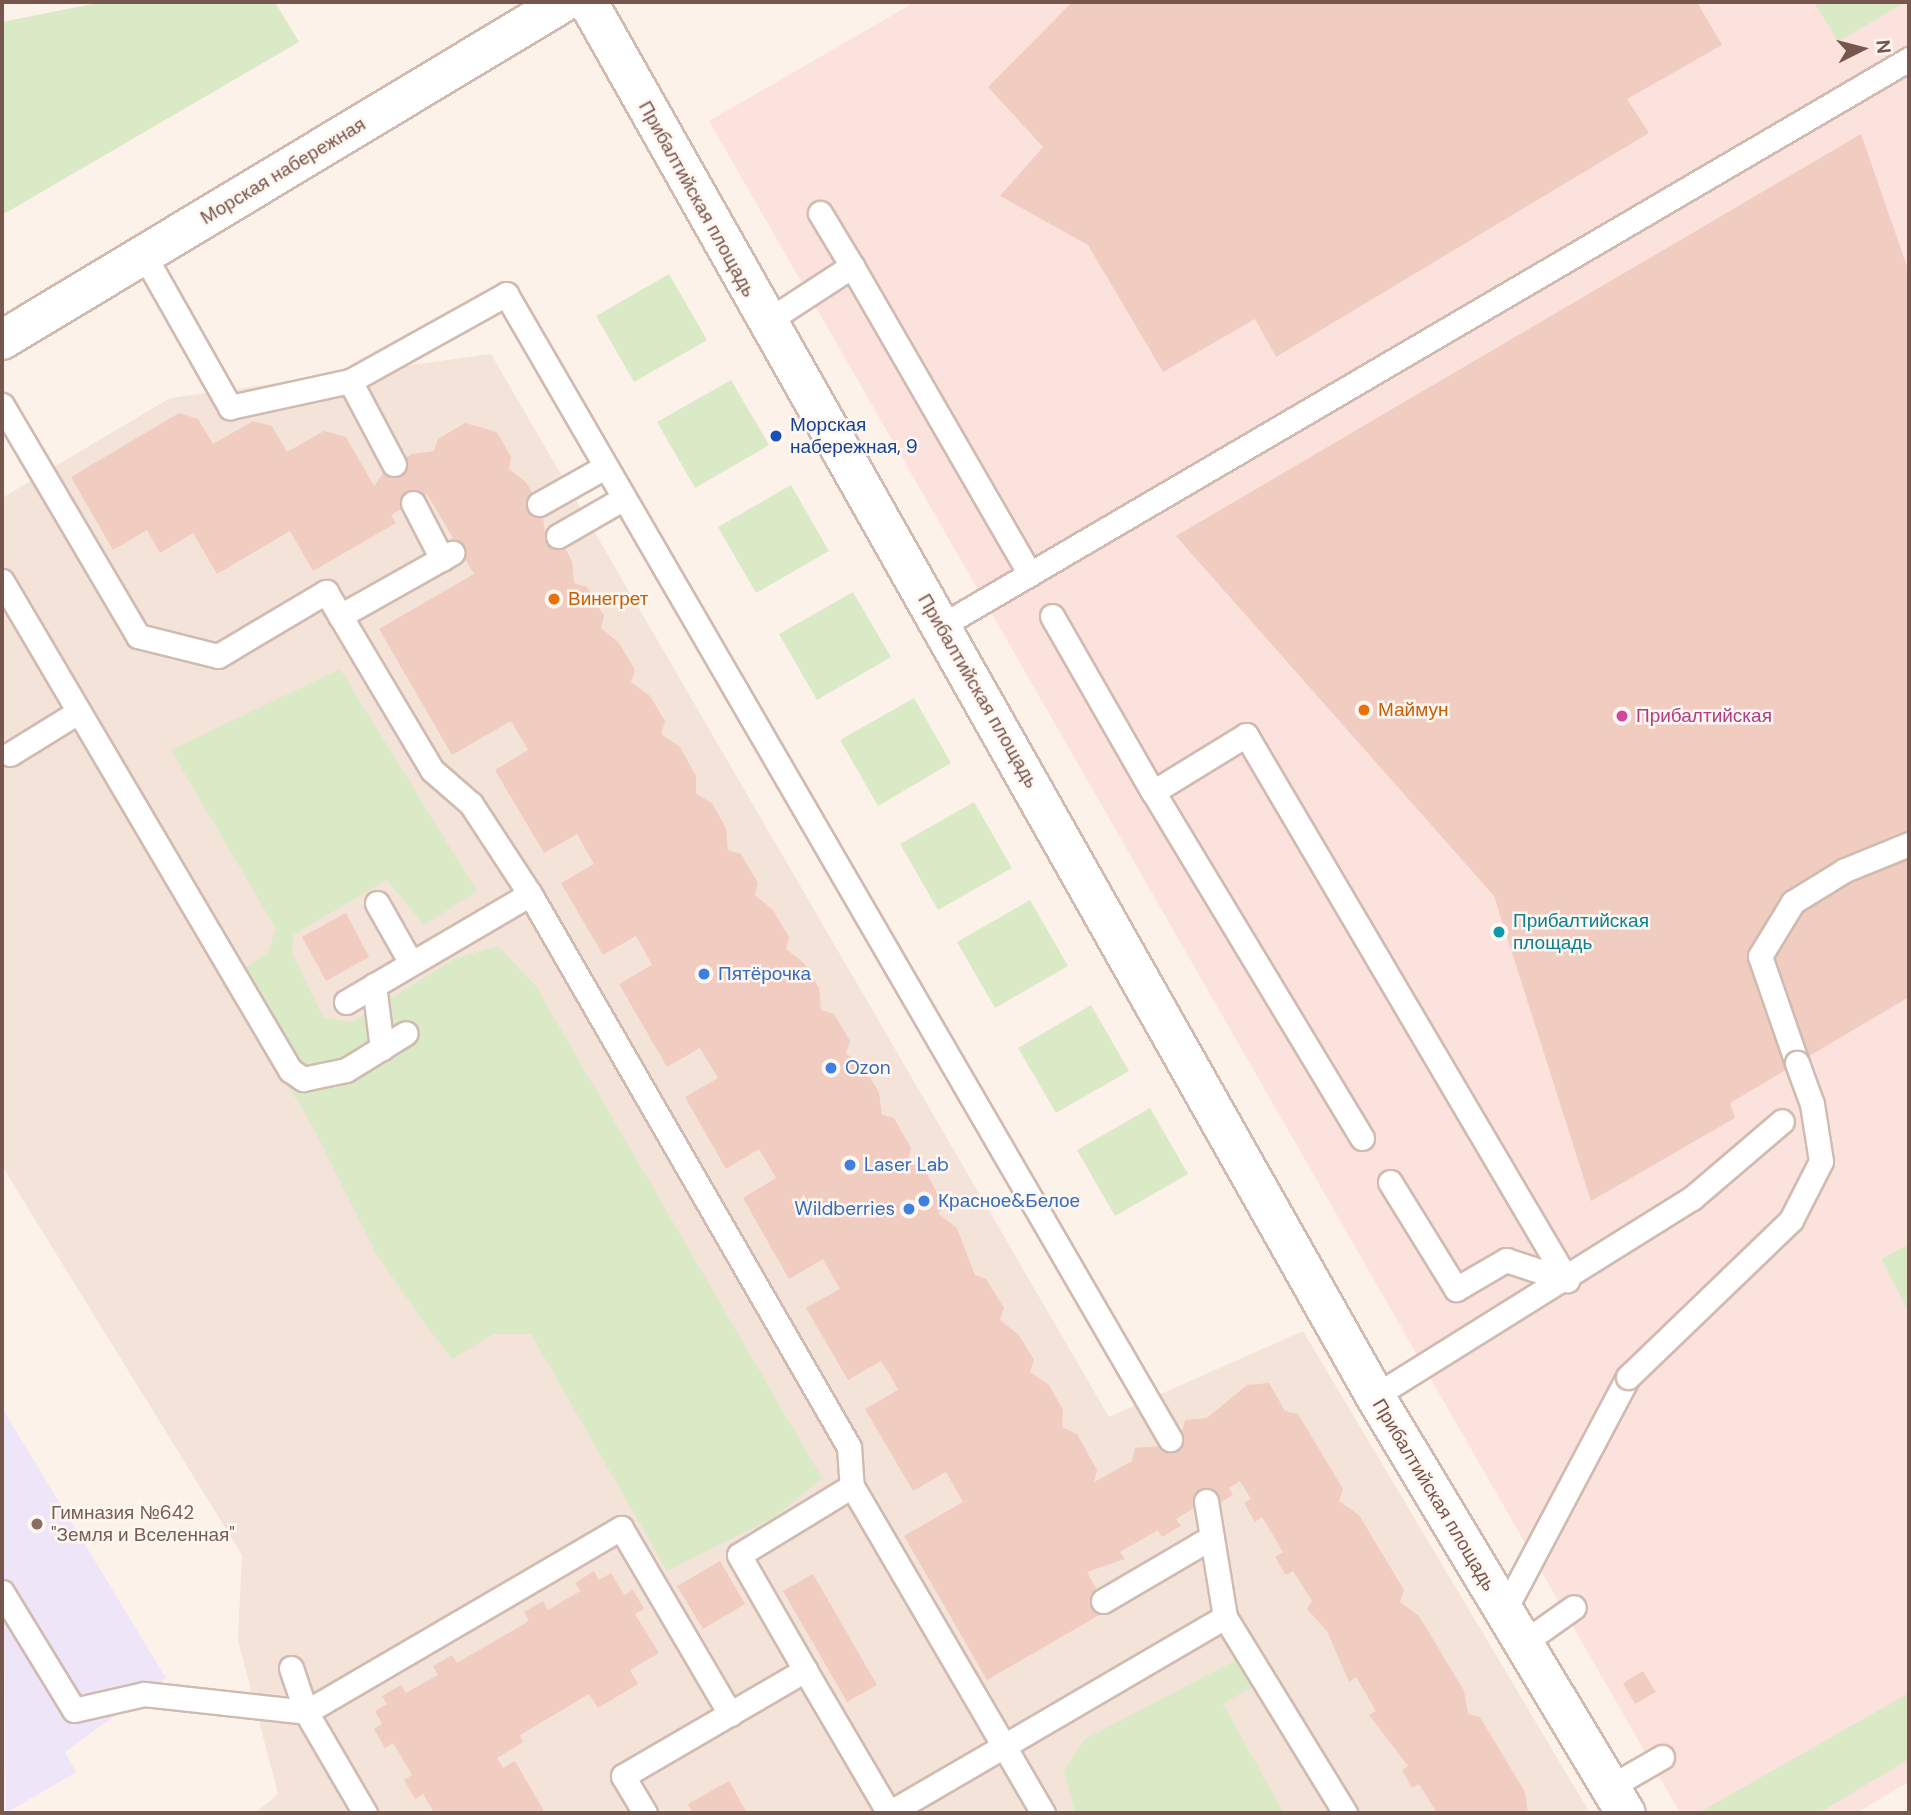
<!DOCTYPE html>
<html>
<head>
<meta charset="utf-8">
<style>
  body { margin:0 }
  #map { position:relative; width:1911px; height:1815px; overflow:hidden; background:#fcf2e9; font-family:"DM Sans",sans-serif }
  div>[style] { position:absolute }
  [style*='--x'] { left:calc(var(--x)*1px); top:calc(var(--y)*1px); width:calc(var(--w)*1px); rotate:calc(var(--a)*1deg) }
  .residential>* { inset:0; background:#f4e3d8 }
  .commercial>* { inset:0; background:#fce2dd }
  .education>* { inset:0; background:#efe5f9 }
  .green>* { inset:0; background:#daeac7 }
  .building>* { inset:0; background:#f1cdc1 }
  .roads { filter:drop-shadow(2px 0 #d0bbb1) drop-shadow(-2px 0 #d0bbb1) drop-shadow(0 2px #d0bbb1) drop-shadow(0 -2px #d0bbb1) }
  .service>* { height:23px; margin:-11.5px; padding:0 11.5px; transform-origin:11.5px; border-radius:11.5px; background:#fff }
  .minor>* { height:38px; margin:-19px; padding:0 19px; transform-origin:19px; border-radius:19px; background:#fff }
  .tertiary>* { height:38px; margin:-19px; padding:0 19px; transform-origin:19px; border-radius:19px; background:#fff }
  .bridges { filter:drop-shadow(2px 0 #d0bbb1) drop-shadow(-2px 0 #d0bbb1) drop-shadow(0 2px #d0bbb1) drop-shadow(0 -2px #d0bbb1) }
  .service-bridge>* { height:23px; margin:-11.5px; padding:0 11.5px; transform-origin:11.5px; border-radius:11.5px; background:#fff }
  .dots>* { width:19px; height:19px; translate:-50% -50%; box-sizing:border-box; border:4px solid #fef6f0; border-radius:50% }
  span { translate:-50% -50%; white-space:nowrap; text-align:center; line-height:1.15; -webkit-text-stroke:5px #fef6f0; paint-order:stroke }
  .street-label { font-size:19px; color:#76564d }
  .transit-label { font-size:19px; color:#164399 }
  .left { translate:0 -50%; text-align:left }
  .food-label { font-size:19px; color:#c56008 }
  .hotel-label { font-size:19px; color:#b23c85 }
  .culture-label { font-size:19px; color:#0d838f }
  .shop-label { font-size:19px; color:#366cbe }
  .right { translate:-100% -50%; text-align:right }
  .education-label { font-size:19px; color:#785e54 }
  .frame { position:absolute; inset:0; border:4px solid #76564d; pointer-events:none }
  .north { position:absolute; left:1827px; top:14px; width:70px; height:70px; -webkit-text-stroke:5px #fef6f0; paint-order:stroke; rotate:84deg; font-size:19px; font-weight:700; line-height:28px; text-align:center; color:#76564d }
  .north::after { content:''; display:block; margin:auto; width:24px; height:32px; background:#76564d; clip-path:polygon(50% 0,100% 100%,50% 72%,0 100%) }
</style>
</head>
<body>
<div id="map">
  <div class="residential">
    <div style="clip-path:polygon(491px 354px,1109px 1417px,1303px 1331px,1590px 1813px,255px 1813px,278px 1794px,238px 1640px,242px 1555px,2px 1166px,2px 498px,170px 398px)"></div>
  </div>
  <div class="commercial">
    <div style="clip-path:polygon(915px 2px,1909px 2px,1909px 1782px,1856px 1813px,1680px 1813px,709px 121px)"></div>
  </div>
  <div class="education">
    <div style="clip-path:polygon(2px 1408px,166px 1678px,65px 1752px,76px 1772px,6px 1813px)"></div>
  </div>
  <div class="green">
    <div style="clip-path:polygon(102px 2px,275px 2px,299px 42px,2px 215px,2px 22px)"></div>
    <div style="clip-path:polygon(1814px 2px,1903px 2px,1904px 3px,1838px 42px)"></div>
    <div style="clip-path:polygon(669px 274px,707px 340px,634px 382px,596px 316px)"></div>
    <div style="clip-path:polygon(731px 380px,769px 445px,695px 488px,657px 422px)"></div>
    <div style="clip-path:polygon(791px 485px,829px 551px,756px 593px,718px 527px)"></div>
    <div style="clip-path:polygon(853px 592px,891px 657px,817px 700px,779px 634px)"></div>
    <div style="clip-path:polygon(340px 669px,477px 891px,424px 925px,387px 880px,293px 935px,292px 953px,323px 1017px,352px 1022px,454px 959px,498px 946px,535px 985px,822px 1478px,775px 1517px,667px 1571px,531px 1334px,494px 1334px,452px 1359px,425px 1324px,377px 1255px,310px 1121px,222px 984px,268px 952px,276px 929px,171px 750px)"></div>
    <div style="clip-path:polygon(914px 698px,951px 763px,878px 806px,840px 740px)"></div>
    <div style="clip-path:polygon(974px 802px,1012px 868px,938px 910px,900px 844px)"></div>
    <div style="clip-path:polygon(1030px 900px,1068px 966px,995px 1008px,957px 942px)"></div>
    <div style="clip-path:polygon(1091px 1005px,1129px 1071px,1056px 1113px,1018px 1048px)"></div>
    <div style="clip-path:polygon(1150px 1108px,1188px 1174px,1115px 1216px,1077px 1150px)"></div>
    <div style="clip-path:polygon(1909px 1244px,1909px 1312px,1881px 1259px)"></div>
    <div style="clip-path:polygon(1234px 1661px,1257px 1684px,1223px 1704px,1284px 1813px,1075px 1813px,1064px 1770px,1085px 1739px)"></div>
    <div style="clip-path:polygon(1909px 1693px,1909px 1759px,1819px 1813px,1698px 1813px)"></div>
  </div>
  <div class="building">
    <div style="clip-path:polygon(1072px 2px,1697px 2px,1722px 45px,1627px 99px,1649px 133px,1276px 357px,1255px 319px,1163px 372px,1088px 245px,1000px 196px,1043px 147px,988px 87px)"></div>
    <div style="clip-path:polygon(1861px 134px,1909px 272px,1909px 997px,1730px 1103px,1735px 1118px,1591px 1201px,1494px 896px,1176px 536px)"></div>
    <div style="clip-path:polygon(179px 413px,198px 419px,213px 444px,253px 421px,272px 426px,287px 452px,324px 431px,346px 437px,374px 486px,387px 468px,412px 454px,434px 451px,438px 439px,465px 423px,497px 432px,511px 457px,509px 469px,526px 482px,542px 509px,545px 533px,558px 536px,572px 561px,574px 583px,587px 587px,604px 616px,601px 628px,619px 643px,635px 670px,631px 682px,650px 696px,665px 721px,661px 734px,680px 747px,696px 776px,696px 794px,712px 803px,726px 828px,728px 850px,741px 854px,758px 883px,755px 895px,773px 910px,789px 937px,786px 949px,804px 963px,819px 988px,821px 1010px,834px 1014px,850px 1041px,846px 1053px,865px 1068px,879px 1093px,882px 1115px,894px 1118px,911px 1148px,908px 1160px,927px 1174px,942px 1202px,939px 1214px,957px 1228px,975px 1275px,986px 1279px,1004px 1308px,1000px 1320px,1019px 1335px,1034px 1360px,1030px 1372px,1049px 1385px,1063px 1410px,1062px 1427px,1077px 1434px,1097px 1470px,1094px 1482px,1132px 1461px,1135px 1448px,1158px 1446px,1182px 1432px,1185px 1420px,1207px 1418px,1247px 1385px,1269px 1383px,1285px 1411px,1298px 1414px,1343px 1489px,1339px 1501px,1359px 1515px,1404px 1590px,1400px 1602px,1419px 1616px,1464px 1691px,1468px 1714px,1480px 1717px,1525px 1792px,1528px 1813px,1437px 1813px,1419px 1784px,1412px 1788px,1402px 1770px,1408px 1766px,1369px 1715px,1376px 1711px,1356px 1677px,1349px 1682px,1327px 1631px,1307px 1609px,1312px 1601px,1293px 1571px,1286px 1575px,1275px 1557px,1283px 1552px,1262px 1517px,1255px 1522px,1244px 1503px,1251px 1499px,1240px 1481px,1229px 1488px,1233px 1495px,1215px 1506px,1210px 1498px,1176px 1519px,1181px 1526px,1162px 1537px,1158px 1530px,1120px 1552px,1125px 1559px,1087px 1572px,1108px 1610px,987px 1680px,904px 1536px,963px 1502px,946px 1472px,913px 1491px,865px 1409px,898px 1390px,890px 1375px,881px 1361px,848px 1380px,806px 1308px,840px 1289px,823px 1259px,789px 1279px,743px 1198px,776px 1178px,759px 1149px,726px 1169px,685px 1097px,718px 1078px,700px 1048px,667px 1067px,619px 984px,652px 965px,636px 936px,603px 955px,561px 883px,594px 864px,577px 834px,544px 853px,495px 770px,528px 750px,511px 721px,452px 755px,379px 629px,474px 574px,464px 557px,456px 561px,445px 542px,453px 538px,427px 494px,391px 515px,396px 523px,313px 571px,290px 531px,217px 574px,193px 533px,160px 553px,147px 530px,113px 550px,71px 477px)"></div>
    <div style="clip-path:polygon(346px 913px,369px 957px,326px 981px,302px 937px)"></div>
    <div style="clip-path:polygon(720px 1561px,745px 1604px,703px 1629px,677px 1586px)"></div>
    <div style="clip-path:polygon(594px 1571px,599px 1580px,611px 1573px,624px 1595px,633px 1590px,644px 1609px,635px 1614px,659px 1653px,630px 1670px,638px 1684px,598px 1708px,589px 1694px,520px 1735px,523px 1742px,497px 1758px,503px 1768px,515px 1761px,545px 1813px,434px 1813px,423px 1794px,415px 1799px,404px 1780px,412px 1775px,393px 1743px,385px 1748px,374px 1729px,382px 1724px,375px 1711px,387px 1704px,382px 1696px,401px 1685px,406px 1693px,438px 1675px,433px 1666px,452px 1655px,457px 1663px,529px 1621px,524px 1612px,543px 1601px,548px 1610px,580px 1591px,575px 1583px)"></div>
    <div style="clip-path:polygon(813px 1574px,877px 1685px,847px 1702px,783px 1591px)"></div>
    <div style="clip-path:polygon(1643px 1671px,1656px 1692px,1635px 1704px,1623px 1683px)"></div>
    <div style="clip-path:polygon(729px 1781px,747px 1813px,693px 1813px,688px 1804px)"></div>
  </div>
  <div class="roads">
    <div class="service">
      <div style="--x:820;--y:213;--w:62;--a:58.9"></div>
      <div style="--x:144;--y:255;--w:175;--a:60.5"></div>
      <div style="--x:230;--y:407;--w:123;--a:-12.2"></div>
      <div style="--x:350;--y:381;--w:179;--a:-29.1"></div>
      <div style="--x:506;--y:294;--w:1324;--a:59.89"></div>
      <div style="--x:766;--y:322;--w:103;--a:-33.1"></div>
      <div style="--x:852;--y:266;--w:356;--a:60"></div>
      <div style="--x:350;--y:381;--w:94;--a:62.1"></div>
      <div style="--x:2;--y:405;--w:268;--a:59.5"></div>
      <div style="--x:138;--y:636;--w:82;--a:14"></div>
      <div style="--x:218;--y:656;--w:126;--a:-30.7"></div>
      <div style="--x:326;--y:592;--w:207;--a:59.2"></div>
      <div style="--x:432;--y:770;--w:52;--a:41.1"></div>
      <div style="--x:471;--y:804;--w:108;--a:56.8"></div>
      <div style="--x:530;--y:894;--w:638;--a:60.02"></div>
      <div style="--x:849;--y:1447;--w:39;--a:86"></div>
      <div style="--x:852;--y:1486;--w:301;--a:59.7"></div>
      <div style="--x:1004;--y:1746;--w:256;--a:-30.3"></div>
      <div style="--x:1225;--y:1617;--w:230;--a:58.5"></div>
      <div style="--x:413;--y:503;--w:63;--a:62.6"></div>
      <div style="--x:539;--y:504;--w:76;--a:-29.3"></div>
      <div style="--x:558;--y:536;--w:76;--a:-29.9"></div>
      <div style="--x:2;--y:581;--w:568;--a:59.5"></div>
      <div style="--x:290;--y:1070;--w:16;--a:35"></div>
      <div style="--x:303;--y:1079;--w:44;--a:-11.8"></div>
      <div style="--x:346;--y:1070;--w:70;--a:-31.7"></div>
      <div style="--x:340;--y:616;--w:129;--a:-29.4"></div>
      <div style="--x:1052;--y:616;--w:203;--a:60.2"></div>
      <div style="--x:941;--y:626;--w:1122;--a:-30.36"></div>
      <div style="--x:10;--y:754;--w:80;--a:-31.7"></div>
      <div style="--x:377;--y:903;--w:69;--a:60.5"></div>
      <div style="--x:374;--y:985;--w:64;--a:82.8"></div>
      <div style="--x:346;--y:1002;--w:213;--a:-30.4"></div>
      <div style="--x:1797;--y:1063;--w:113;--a:-109.1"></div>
      <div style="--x:1760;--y:956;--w:63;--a:-58.6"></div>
      <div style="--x:1793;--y:902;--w:61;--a:-31.6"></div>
      <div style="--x:1845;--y:870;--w:69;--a:-22.1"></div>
      <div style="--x:1362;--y:1138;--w:404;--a:-121.1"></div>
      <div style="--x:1153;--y:792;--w:109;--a:-31.5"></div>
      <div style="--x:1246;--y:735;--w:633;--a:59.5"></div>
      <div style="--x:1390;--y:1182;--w:126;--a:58.3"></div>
      <div style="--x:1456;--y:1289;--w:58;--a:-30.1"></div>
      <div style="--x:1506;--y:1260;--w:64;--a:18.2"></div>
      <div style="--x:1375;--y:1396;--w:374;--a:-32"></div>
      <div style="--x:1692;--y:1198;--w:118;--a:-40.5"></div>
      <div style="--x:852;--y:1486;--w:132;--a:148.6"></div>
      <div style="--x:739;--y:1555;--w:133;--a:60.1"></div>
      <div style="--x:805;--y:1670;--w:166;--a:59.6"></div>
      <div style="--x:889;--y:1813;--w:133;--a:-30.2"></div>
      <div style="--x:1004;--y:1746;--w:78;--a:59.8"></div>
      <div style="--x:1206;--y:1501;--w:118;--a:80.7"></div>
      <div style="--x:2;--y:1592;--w:138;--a:58.6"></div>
      <div style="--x:74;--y:1710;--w:72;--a:-12.9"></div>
      <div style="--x:144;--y:1694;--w:163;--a:6.3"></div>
      <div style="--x:306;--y:1712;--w:365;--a:-30.3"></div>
      <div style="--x:621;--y:1528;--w:216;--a:59.6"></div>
      <div style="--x:1103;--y:1601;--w:126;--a:-30.4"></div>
      <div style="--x:1504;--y:1611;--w:265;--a:-62.1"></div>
      <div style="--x:1523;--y:1643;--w:62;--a:-35.2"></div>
      <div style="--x:291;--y:1668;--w:46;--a:71.2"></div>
      <div style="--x:306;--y:1712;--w:117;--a:59.7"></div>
      <div style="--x:1610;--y:1787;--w:60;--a:-30"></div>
      <div style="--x:645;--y:1813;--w:43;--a:-120.7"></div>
      <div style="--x:623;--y:1776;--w:211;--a:-30.2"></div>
    </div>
    <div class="minor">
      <div style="--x:2;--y:340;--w:656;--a:-31.02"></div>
    </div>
    <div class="tertiary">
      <div style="--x:588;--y:2;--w:1601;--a:60.55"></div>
      <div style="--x:1375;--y:1396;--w:487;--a:59"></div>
    </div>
  </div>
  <div class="bridges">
    <div class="service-bridge">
      <div style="--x:1628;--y:1377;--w:226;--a:-43.9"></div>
      <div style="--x:1791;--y:1220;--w:66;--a:-63"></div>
      <div style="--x:1821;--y:1161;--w:58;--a:-99"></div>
      <div style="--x:1812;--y:1104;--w:44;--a:-110.1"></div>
    </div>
  </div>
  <div class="dots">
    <div style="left:776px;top:436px;background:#1a4fb4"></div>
    <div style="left:554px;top:599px;background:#e8710a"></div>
    <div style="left:1364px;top:710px;background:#e8710a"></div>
    <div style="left:1622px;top:716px;background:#d1479c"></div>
    <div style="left:1499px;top:932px;background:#0f9aa8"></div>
    <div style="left:704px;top:974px;background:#3f7fe0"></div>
    <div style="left:831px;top:1068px;background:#3f7fe0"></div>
    <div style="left:850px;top:1165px;background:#3f7fe0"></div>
    <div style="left:924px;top:1201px;background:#3f7fe0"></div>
    <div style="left:909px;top:1209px;background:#3f7fe0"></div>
    <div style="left:37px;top:1524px;background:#8d6e63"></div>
  </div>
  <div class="street-label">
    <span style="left:283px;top:171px;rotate:-31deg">Морская набережная</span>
    <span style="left:697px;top:199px;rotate:61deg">Прибалтийская площадь</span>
    <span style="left:978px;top:691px;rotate:60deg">Прибалтийская площадь</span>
    <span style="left:1434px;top:1495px;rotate:59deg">Прибалтийская площадь</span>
  </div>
  <div class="transit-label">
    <span class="left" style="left:790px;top:436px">Морская<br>набережная, 9</span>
  </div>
  <div class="food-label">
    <span class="left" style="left:568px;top:599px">Винегрет</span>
    <span class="left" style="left:1378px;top:710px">Маймун</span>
  </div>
  <div class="hotel-label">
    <span class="left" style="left:1636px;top:716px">Прибалтийская</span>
  </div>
  <div class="culture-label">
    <span class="left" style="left:1513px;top:932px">Прибалтийская<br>площадь</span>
  </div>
  <div class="shop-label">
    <span class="left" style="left:718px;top:974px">Пятёрочка</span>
    <span class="left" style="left:845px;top:1068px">Ozon</span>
    <span class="left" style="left:864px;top:1165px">Laser Lab</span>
    <span class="left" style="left:938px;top:1201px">Красное&amp;Белое</span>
    <span class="right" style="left:895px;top:1209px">Wildberries</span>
  </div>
  <div class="education-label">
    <span class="left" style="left:51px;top:1524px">Гимназия №642<br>"Земля и Вселенная"</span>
  </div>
  <div class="frame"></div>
  <div class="north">N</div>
</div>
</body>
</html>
